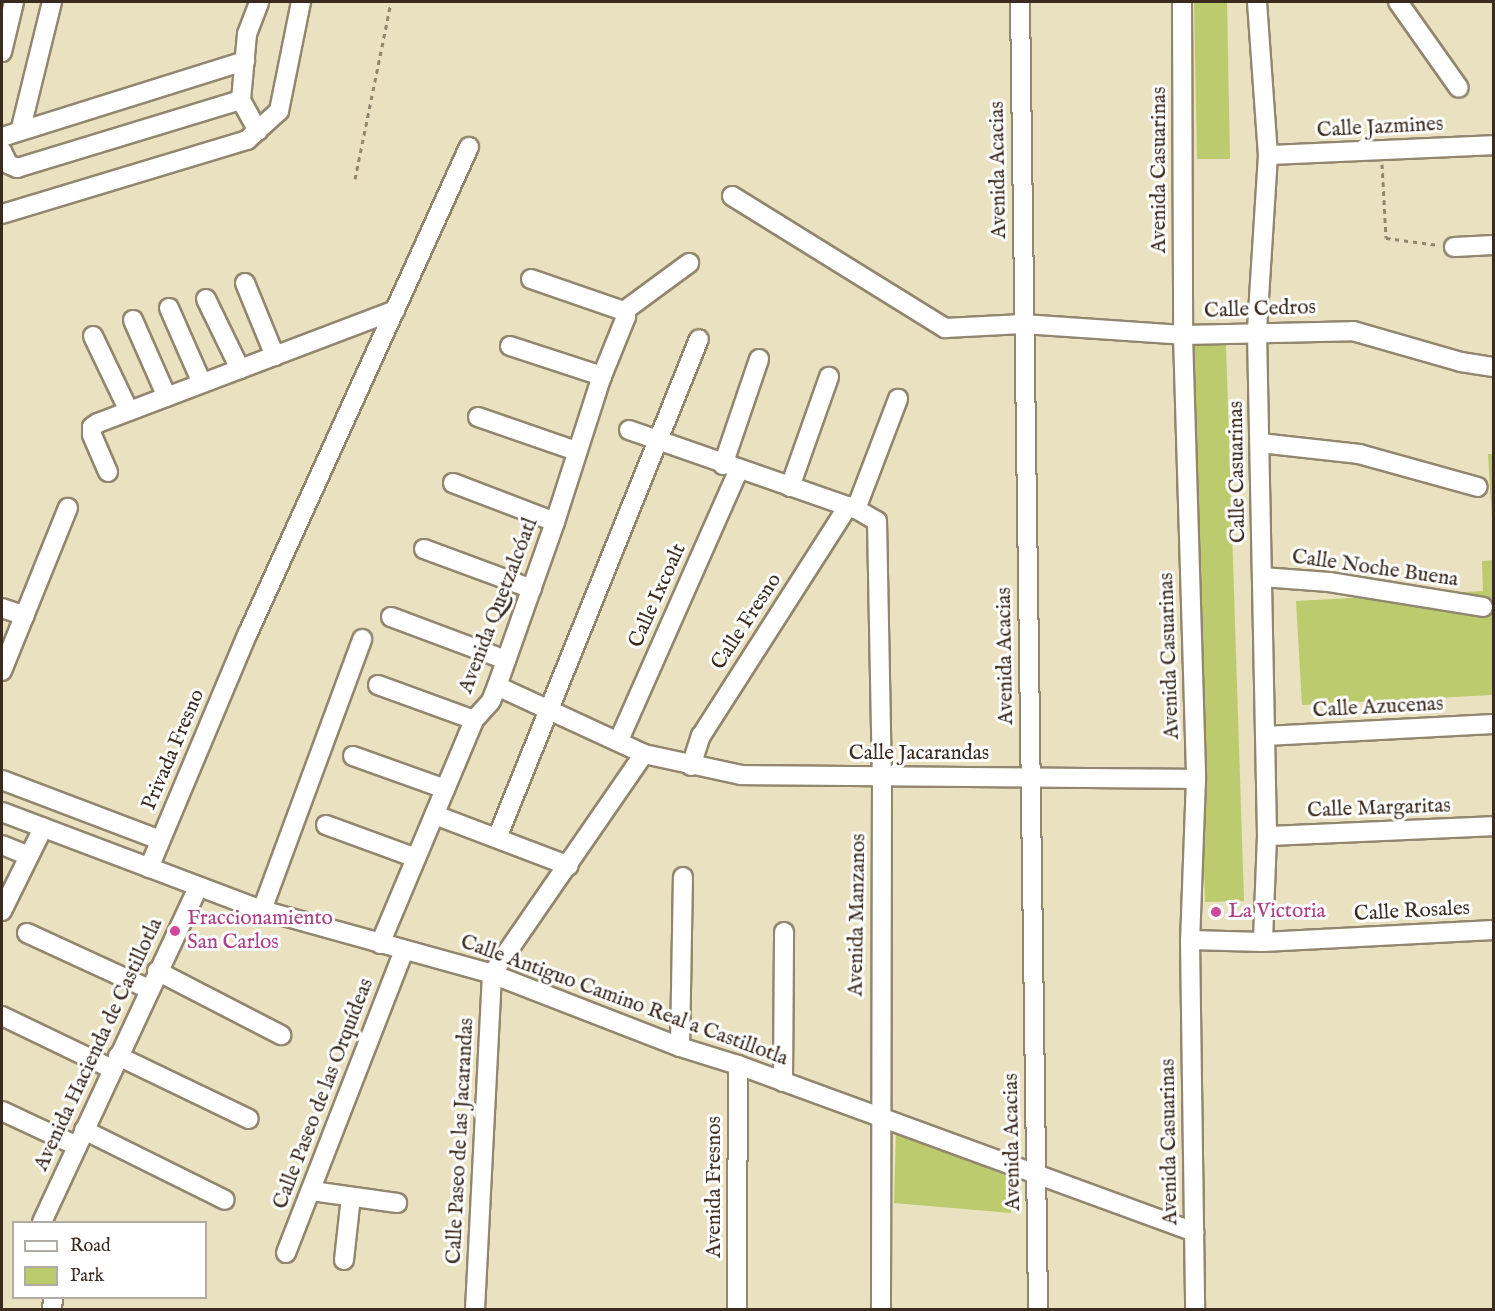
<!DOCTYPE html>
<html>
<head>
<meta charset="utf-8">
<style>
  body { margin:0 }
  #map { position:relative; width:1495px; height:1311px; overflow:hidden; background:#eae1c0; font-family:"IM FELL English",serif }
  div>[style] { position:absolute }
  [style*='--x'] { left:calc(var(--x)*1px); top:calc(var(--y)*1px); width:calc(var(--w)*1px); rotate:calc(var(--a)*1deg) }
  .green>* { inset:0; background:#bbcb6d }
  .path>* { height:3px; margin-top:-1.5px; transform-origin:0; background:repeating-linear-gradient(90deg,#92866f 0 4.5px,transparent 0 9px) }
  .roads { filter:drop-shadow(2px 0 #92866f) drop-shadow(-2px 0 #92866f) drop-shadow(0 2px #92866f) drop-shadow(0 -2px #92866f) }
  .minor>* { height:18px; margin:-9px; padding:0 9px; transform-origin:9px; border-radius:9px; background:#fff }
  .dots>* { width:16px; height:16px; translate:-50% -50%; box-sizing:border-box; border:3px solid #fff; border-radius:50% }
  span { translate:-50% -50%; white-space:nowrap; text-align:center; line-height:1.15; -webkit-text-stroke:6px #fff; paint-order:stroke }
  .street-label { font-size:21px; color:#3b2a1e }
  .hotel-label { font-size:21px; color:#b23c85 }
  .left { translate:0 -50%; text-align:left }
  .frame { position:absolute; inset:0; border:3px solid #3b2a1e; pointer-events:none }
  .legend { position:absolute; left:12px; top:1221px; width:195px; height:78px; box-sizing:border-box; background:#fff; border:2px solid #b1aaa5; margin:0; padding:8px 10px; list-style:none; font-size:18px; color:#3b2a1e }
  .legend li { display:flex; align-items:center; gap:12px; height:30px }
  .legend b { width:30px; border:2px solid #b1aaa5 }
</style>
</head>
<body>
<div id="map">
  <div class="green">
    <div style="clip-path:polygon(1194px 2px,1227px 2px,1230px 159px,1197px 159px)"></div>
    <div style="clip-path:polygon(1226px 345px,1244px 901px,1205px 902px,1188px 346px)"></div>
    <div style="clip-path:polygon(1488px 454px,1493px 454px,1493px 519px,1492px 519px)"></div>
    <div style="clip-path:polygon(1493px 560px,1493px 695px,1302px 705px,1296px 601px,1483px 591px,1482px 561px)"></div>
    <div style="clip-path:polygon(896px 1131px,1012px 1178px,1011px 1213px,894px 1203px)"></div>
  </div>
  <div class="path">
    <div style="--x:1382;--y:164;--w:74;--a:86.9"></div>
    <div style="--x:1386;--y:238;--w:53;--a:7.5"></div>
    <div style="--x:355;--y:179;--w:181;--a:-78.5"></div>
  </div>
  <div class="roads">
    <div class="minor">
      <div style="--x:1020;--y:2;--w:1308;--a:89.21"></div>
      <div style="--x:1182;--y:2;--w:333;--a:89.8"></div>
      <div style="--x:1183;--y:335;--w:444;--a:88.3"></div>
      <div style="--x:1196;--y:779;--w:161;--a:92.1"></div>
      <div style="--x:1190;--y:940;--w:370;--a:89.2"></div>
      <div style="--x:1257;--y:2;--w:153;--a:85.9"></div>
      <div style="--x:1268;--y:155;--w:177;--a:93.6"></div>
      <div style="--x:1257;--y:332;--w:504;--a:88.86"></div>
      <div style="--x:1267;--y:836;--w:106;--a:92.2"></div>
      <div style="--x:1398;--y:2;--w:105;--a:54.7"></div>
      <div style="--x:2;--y:52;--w:51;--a:-76.5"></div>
      <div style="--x:21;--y:128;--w:130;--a:-76.2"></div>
      <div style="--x:258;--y:131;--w:35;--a:-119"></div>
      <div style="--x:241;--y:100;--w:66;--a:-84.8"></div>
      <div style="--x:247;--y:34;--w:34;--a:-69"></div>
      <div style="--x:2;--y:137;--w:255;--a:-17.4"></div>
      <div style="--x:2;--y:151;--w:14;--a:65"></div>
      <div style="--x:8;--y:164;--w:10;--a:24"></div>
      <div style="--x:17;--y:168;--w:234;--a:-16.9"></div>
      <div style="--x:1268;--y:155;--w:226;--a:-2.5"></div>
      <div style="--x:732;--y:196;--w:251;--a:31.8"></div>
      <div style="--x:945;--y:328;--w:78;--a:-2.9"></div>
      <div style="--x:1023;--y:324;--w:160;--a:3.9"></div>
      <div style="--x:1183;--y:335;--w:170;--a:-1.3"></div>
      <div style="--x:1353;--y:331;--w:112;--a:16"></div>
      <div style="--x:1461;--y:362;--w:33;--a:9"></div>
      <div style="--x:2;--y:214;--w:256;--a:-16.8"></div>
      <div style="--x:247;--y:140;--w:43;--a:-42.2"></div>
      <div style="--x:279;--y:111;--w:111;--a:-78.6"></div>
      <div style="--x:1454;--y:247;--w:40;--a:-2.9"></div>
      <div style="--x:531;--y:279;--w:98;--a:19"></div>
      <div style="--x:245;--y:283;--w:79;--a:67.7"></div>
      <div style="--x:206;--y:299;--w:78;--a:64.1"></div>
      <div style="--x:169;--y:308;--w:82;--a:66.3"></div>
      <div style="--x:624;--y:311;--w:81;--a:-36.4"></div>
      <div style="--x:133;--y:320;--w:84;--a:66.2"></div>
      <div style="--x:93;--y:336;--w:83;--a:64.4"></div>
      <div style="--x:510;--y:346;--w:97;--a:18.1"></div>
      <div style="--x:478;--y:417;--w:104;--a:19.1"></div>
      <div style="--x:629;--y:430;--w:240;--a:19.2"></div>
      <div style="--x:856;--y:509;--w:24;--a:30"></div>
      <div style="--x:877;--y:521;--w:256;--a:88.9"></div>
      <div style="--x:882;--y:777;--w:533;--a:90.11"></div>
      <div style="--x:1260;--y:443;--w:100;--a:6.3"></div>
      <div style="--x:1359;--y:454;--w:123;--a:15.5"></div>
      <div style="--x:723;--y:465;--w:112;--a:-71.2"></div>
      <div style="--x:108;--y:472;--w:40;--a:-113.4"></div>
      <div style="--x:92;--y:435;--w:8;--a:-90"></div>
      <div style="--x:92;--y:427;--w:7;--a:-34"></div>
      <div style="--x:98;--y:423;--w:318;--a:-20.8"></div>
      <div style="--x:453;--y:483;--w:109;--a:20.9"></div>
      <div style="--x:790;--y:487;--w:117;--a:-70.5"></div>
      <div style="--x:856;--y:509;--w:118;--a:-69.1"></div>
      <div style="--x:424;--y:549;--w:115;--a:20.3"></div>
      <div style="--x:1262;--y:577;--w:67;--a:4.3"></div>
      <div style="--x:1329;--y:582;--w:156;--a:9.2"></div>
      <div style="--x:2;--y:608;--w:24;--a:19"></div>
      <div style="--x:391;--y:617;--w:123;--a:20.5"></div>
      <div style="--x:2;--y:671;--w:176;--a:-68"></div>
      <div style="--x:378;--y:685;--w:102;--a:20"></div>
      <div style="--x:497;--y:686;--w:162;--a:24.8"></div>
      <div style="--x:644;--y:754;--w:99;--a:12.2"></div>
      <div style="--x:741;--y:775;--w:455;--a:0.5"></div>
      <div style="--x:1265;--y:736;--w:229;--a:-3"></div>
      <div style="--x:619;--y:740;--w:294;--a:-66.1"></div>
      <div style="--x:353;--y:756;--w:98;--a:19.7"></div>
      <div style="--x:691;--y:766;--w:32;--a:-72"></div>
      <div style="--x:701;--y:736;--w:273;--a:-57.4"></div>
      <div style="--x:2;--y:780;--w:169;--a:20.8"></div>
      <div style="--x:2;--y:812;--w:278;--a:20.7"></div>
      <div style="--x:262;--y:910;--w:239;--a:15.5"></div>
      <div style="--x:492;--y:974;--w:202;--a:21.2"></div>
      <div style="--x:680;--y:1047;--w:61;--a:17.2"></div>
      <div style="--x:738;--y:1065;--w:486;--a:20.1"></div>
      <div style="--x:435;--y:815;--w:143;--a:20.8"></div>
      <div style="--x:326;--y:825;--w:96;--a:20.1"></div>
      <div style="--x:1267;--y:836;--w:227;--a:-2.5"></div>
      <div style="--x:497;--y:838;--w:538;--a:-67.96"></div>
      <div style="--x:2;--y:845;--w:27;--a:22"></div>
      <div style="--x:149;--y:868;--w:255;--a:-67.2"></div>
      <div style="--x:248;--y:633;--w:534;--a:-65.55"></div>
      <div style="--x:262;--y:910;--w:289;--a:-69.7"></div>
      <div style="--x:2;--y:911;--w:93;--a:-63.7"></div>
      <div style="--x:27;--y:933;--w:134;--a:24.7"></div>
      <div style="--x:1190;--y:940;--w:73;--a:1.6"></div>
      <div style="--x:1263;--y:942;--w:231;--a:-3"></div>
      <div style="--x:380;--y:944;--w:243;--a:-67.2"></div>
      <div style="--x:474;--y:720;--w:25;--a:-48"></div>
      <div style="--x:491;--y:701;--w:16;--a:-68"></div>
      <div style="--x:497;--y:686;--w:174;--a:-70.5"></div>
      <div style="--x:555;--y:522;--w:153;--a:-72.2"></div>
      <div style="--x:602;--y:376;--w:64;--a:-67.9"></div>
      <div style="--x:626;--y:317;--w:6;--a:-108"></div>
      <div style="--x:157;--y:971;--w:140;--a:27.3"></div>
      <div style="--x:2;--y:1016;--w:122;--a:25.7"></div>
      <div style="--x:680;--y:1047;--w:170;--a:-89"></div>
      <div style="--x:118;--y:1056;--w:145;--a:25.7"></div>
      <div style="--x:783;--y:1082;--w:150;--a:-89.6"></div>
      <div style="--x:2;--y:1111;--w:83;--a:25"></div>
      <div style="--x:84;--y:1130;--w:157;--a:26.4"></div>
      <div style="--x:312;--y:1191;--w:86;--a:8"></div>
      <div style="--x:42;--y:1222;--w:369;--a:-65"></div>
      <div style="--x:286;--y:1253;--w:325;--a:-68.7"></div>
      <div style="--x:344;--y:1260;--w:63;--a:-83.7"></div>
      <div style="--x:52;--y:1310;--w:12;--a:-85"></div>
      <div style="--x:475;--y:1310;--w:336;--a:-87.1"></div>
      <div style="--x:492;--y:974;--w:267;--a:-55.4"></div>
      <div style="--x:737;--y:1310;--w:245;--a:-89.8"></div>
    </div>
  </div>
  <div class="dots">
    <div style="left:1216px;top:912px;background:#d1479c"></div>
    <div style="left:175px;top:931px;background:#d1479c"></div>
  </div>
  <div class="street-label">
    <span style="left:1380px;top:128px;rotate:-3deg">Calle Jazmines</span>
    <span style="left:999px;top:170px;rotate:-91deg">Avenida Acacias</span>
    <span style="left:1160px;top:170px;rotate:-90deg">Avenida Casuarinas</span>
    <span style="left:1260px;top:310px;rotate:-2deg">Calle Cedros</span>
    <span style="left:1238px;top:472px;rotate:-91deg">Calle Casuarinas</span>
    <span style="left:1375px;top:569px;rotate:8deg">Calle Noche Buena</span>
    <span style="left:658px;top:596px;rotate:-66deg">Calle Ixcoalt</span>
    <span style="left:499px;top:606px;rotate:-69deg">Avenida Quetzalcóatl</span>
    <span style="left:747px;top:622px;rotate:-57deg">Calle Fresno</span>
    <span style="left:1006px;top:656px;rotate:-91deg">Avenida Acacias</span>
    <span style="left:1170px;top:656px;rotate:-92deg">Avenida Casuarinas</span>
    <span style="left:1378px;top:708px;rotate:-3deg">Calle Azucenas</span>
    <span style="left:174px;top:750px;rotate:-67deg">Privada Fresno</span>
    <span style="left:919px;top:754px">Calle Jacarandas</span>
    <span style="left:1379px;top:809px;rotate:-2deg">Calle Margaritas</span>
    <span style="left:1412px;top:912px;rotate:-3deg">Calle Rosales</span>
    <span style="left:858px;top:915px;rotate:-89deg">Avenida Manzanos</span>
    <span style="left:624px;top:1001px;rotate:20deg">Calle Antiguo Camino Real a Castillotla</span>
    <span style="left:99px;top:1045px;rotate:-65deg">Avenida Hacienda de Castillotla</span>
    <span style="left:324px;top:1094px;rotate:-69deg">Calle Paseo de las Orquídeas</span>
    <span style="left:461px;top:1141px;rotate:-87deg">Calle Paseo de las Jacarandas</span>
    <span style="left:1013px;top:1142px;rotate:-91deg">Avenida Acacias</span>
    <span style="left:1170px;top:1142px;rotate:-91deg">Avenida Casuarinas</span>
    <span style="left:715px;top:1187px;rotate:-90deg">Avenida Fresnos</span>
  </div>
  <div class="hotel-label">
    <span class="left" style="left:1228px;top:912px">La Victoria</span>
    <span class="left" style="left:187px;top:931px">Fraccionamiento<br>San Carlos</span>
  </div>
  <div class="frame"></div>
  <ul class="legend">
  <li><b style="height:8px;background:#fff"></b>Road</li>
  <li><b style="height:16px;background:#bbcb6d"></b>Park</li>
  </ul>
</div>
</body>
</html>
